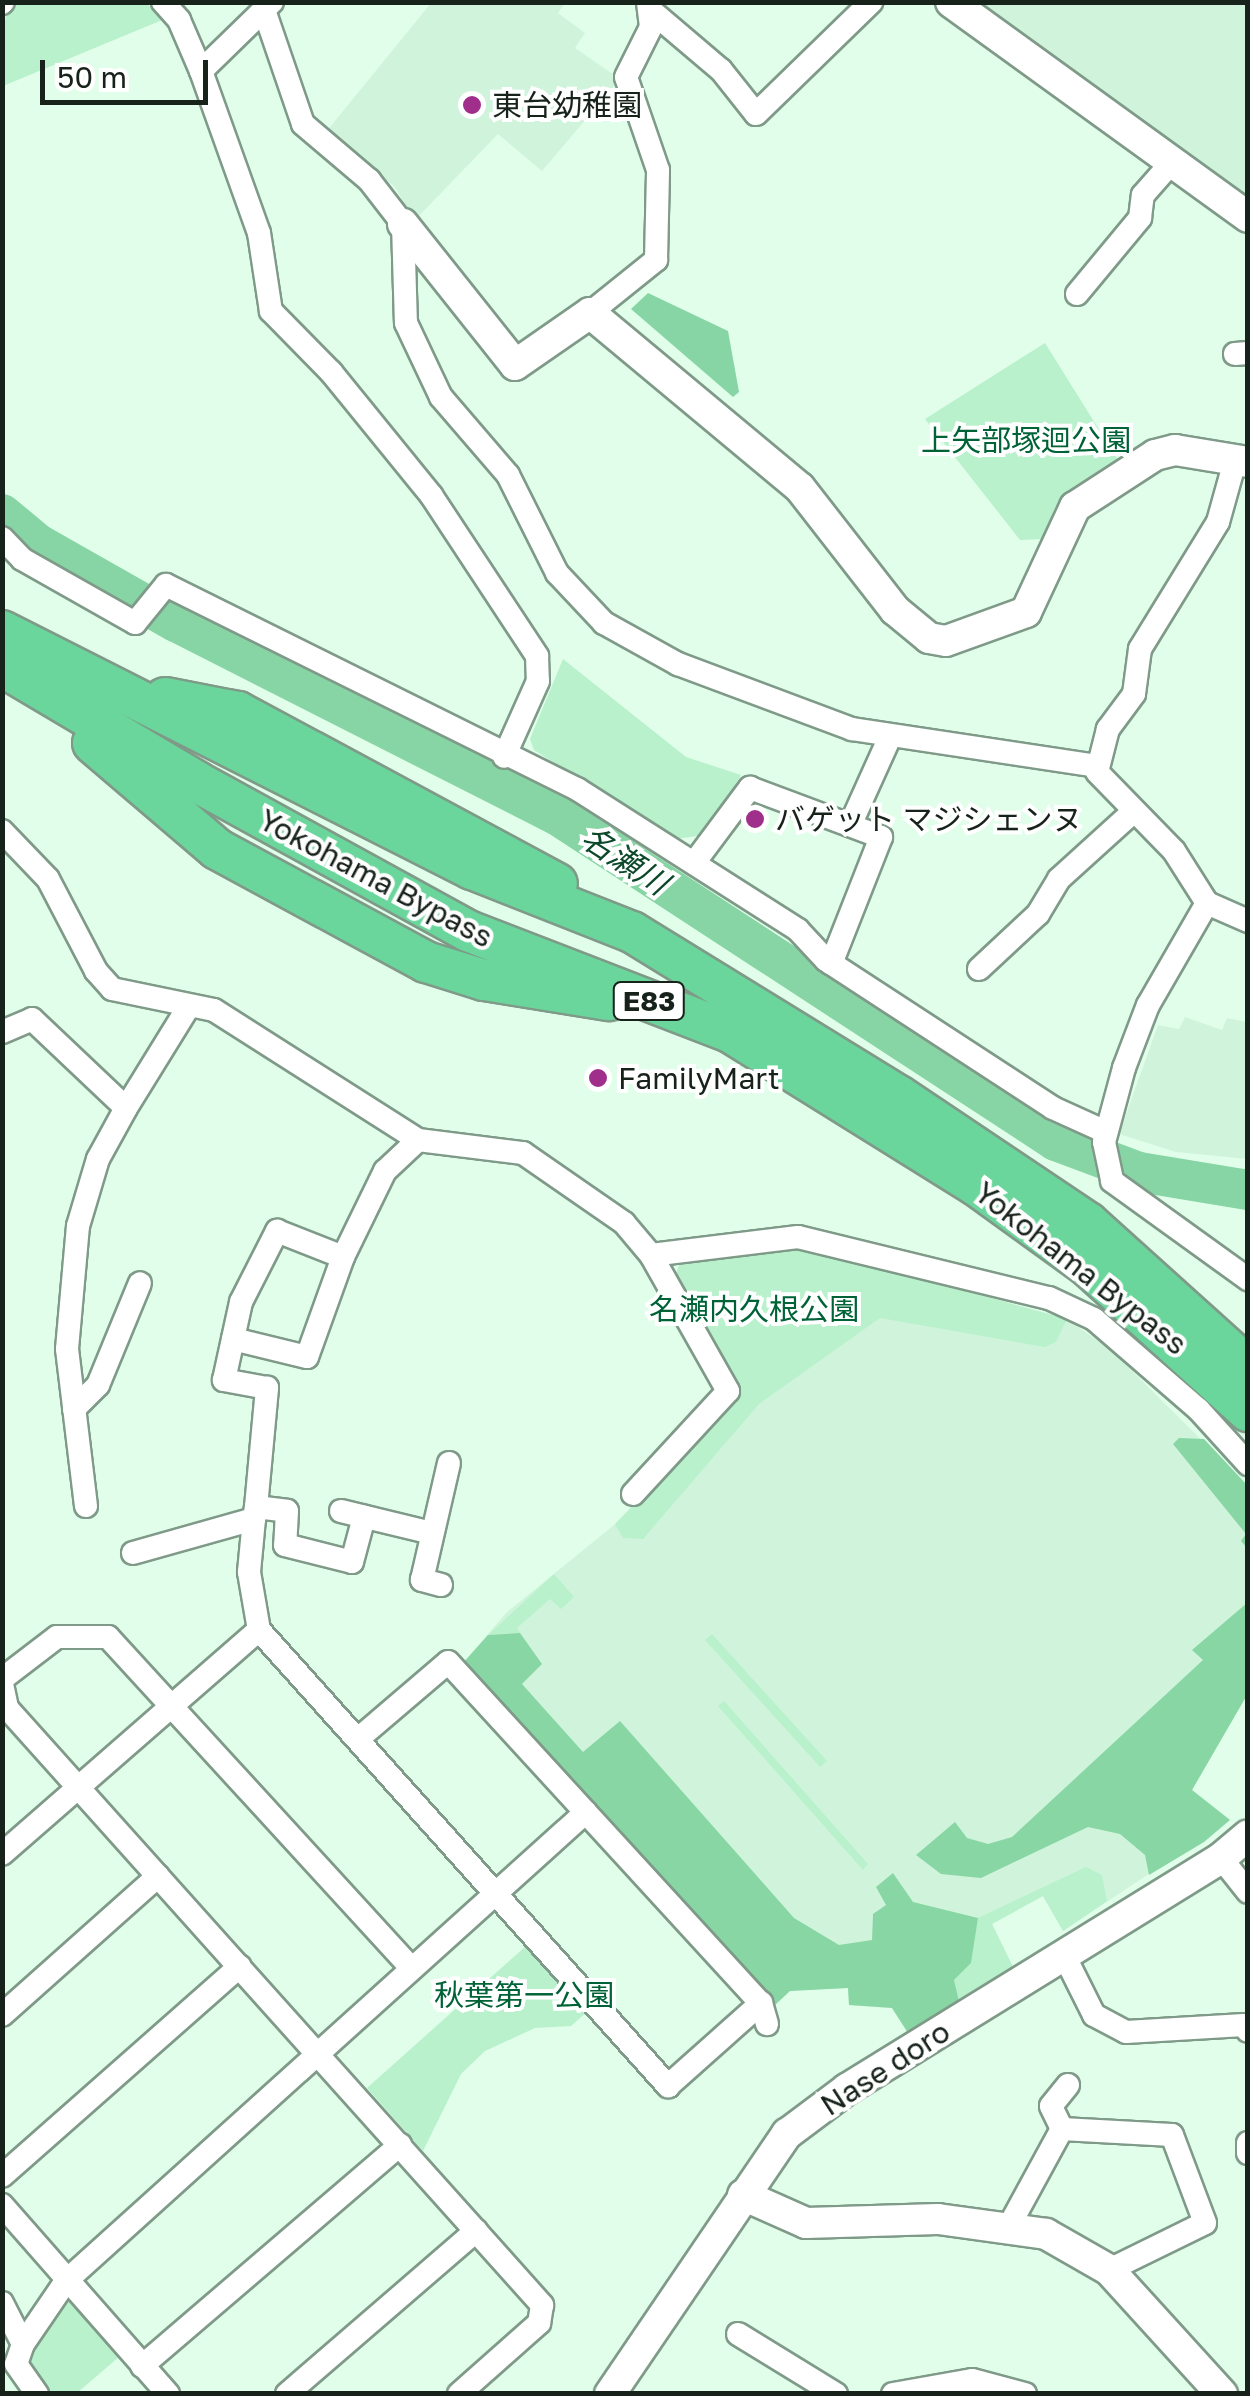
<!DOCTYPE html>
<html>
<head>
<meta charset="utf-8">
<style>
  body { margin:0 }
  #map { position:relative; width:1250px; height:2396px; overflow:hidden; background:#e1feea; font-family:"Golos Text","Noto Sans JP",sans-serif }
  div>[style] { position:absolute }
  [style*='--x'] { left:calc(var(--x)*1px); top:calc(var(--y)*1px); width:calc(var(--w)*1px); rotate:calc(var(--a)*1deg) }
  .built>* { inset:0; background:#d0f4db }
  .green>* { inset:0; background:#b8f1cb }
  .forest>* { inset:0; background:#88d6a4 }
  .water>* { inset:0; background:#87d5a4 }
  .river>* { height:40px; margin:-20px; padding:0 20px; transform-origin:20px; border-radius:20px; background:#87d5a4 }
  .roads { filter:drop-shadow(2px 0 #7f9a88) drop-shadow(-2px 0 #7f9a88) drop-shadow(0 2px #7f9a88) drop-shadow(0 -2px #7f9a88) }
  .minor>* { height:22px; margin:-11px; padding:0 11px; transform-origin:11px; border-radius:11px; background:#fff }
  .tertiary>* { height:30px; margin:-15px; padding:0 15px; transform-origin:15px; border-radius:15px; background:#fff }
  .trunk>* { height:40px; margin:-20px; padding:0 20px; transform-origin:20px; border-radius:20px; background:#6ad69c }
  .dots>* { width:28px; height:28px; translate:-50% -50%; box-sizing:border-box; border:5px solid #fff; border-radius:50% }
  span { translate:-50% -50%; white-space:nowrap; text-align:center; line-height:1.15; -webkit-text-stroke:8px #fff; paint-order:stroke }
  .shield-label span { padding:2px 8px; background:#fff; border:2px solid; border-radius:8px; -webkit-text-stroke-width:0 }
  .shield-label { font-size:28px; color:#17221b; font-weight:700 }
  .poi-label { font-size:30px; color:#17221b }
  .left { translate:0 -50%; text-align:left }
  .park-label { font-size:30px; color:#006337 }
  .street-label { font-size:30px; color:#17221b }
  .water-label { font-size:32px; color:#0b492a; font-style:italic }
  .frame { position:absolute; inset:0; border:5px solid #17221b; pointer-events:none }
  .scale { position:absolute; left:40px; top:60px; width:168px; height:45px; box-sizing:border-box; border:5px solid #17221b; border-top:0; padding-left:12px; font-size:30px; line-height:35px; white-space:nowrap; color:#17221b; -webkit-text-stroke:8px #fff; paint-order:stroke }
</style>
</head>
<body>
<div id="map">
  <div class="built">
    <div style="clip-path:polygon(431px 3px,565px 3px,558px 13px,585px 33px,575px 48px,620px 79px,542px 171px,498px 134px,414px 221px,395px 187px,326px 132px)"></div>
    <div style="clip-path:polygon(977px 3px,1247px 3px,1247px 202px)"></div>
    <div style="clip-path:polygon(1185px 1017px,1222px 1030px,1227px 1018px,1247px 1022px,1247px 1159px,1176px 1152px,1119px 1134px,1158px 1025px,1179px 1029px)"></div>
    <div style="clip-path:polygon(883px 1268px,1067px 1319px,1111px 1350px,1247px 1485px,1247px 1695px,1192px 1790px,1230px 1820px,1063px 1931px,1043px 1896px,992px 1924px,1013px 1967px,908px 2033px,892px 2008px,849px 2005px,848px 1988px,790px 1991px,775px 2005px,463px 1663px,506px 1613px,641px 1503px,740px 1394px)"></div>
  </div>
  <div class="green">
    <div style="clip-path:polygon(11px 3px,145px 3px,167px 18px,3px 86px,3px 26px)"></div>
    <div style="clip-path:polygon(1045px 343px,1118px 460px,1071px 489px,1055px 507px,1043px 539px,1020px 540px,925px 419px)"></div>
    <div style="clip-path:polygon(563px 659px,686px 757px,741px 775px,705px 835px,675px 839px,534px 750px,530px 739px)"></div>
    <div style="clip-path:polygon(801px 1246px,1067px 1319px,1056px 1342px,1045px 1347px,880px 1318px,759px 1404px,643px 1539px,623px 1538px,615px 1524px,740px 1395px,675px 1277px,679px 1265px)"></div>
    <div style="clip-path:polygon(554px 1574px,574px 1597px,561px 1609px,550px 1599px,517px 1628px,520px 1633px,488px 1635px)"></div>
    <div style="clip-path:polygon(712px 1634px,827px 1761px,820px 1767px,705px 1640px)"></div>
    <div style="clip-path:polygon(724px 1701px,868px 1864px,863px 1870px,718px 1706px)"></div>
    <div style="clip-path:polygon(1086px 1867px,1102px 1875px,1107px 1901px,1063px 1931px,1043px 1896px,992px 1924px,1013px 1967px,959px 2001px,954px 1980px,971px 1963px,978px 1918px)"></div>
    <div style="clip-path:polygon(526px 1946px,588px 2011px,571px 2026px,535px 2028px,485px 2051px,461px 2074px,423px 2151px,367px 2088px)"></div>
    <div style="clip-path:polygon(63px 2291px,120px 2356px,77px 2393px,49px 2393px,24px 2362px)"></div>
  </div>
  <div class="forest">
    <div style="clip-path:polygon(1179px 1438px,1204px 1439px,1247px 1485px,1247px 1548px,1241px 1541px,1246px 1534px,1173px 1444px)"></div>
    <div style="clip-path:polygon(1247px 1603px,1247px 1695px,1192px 1790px,1230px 1820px,1204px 1842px,1149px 1875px,1145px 1855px,1120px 1834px,1088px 1827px,981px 1878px,941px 1874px,916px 1855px,955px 1822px,967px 1838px,988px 1844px,1012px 1837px,1203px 1660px,1192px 1650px)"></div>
    <div style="clip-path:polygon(520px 1633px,542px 1664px,522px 1684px,583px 1752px,620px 1721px,794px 1918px,839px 1945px,872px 1940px,873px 1914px,886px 1905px,876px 1887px,893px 1873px,913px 1902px,978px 1918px,971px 1963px,954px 1980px,959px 2001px,908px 2033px,892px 2008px,849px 2005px,848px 1988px,790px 1991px,775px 2005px,463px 1663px,488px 1635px)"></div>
  </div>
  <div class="water">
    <div style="clip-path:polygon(648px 293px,728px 331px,739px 392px,733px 397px,631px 309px)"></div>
  </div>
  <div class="river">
    <div style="--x:2;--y:514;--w:47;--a:39.8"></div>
    <div style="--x:38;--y:544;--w:159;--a:29.5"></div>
    <div style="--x:176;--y:622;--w:427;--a:26.9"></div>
    <div style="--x:557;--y:815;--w:596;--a:33.16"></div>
    <div style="--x:1056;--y:1141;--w:89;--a:20.5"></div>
    <div style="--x:1139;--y:1172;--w:110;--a:9.4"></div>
  </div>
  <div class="roads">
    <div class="minor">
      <div style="--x:163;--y:2;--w:24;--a:48"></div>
      <div style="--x:179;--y:20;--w:56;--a:66.7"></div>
      <div style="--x:201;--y:71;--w:172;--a:70.3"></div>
      <div style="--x:259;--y:233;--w:79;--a:81.3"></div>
      <div style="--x:271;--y:311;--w:86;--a:45.5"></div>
      <div style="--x:331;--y:372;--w:159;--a:50.9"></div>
      <div style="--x:431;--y:495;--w:193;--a:56.6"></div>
      <div style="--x:537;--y:656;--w:25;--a:88"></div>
      <div style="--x:538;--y:681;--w:83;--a:114.1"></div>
      <div style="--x:2;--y:3;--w:1;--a:-45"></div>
      <div style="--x:649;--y:9;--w:94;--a:40.3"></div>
      <div style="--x:721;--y:70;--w:56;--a:51.5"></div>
      <div style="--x:756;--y:114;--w:161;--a:-44.2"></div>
      <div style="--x:264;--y:10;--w:120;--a:71.1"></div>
      <div style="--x:303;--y:124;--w:87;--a:40.3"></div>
      <div style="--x:369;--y:180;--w:56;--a:52.3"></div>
      <div style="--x:403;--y:224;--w:99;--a:88.3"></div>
      <div style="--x:406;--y:323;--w:82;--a:64.7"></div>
      <div style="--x:441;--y:397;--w:103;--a:49.3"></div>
      <div style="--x:508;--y:475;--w:110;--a:63.4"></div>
      <div style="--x:557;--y:573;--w:69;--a:46.8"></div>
      <div style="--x:604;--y:623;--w:85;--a:29"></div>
      <div style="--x:678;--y:664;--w:186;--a:20.5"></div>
      <div style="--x:852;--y:729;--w:248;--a:8.6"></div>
      <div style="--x:201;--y:71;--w:99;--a:-44.2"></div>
      <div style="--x:1077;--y:294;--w:99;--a:-50.3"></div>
      <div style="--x:1140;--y:218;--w:23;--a:-83"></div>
      <div style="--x:1143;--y:195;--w:44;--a:-48.7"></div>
      <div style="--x:590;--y:313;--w:85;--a:-38.8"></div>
      <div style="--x:656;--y:260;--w:90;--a:-88.7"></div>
      <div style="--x:658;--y:170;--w:98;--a:-109"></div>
      <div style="--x:626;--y:77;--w:56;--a:-63.4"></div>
      <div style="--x:651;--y:27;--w:25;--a:-97"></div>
      <div style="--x:1235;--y:354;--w:13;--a:-4"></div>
      <div style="--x:1235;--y:461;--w:63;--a:105.6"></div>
      <div style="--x:1218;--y:522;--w:149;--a:121.6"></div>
      <div style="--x:1140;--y:649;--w:45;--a:97.6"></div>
      <div style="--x:1134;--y:694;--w:44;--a:126.6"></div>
      <div style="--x:1108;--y:729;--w:44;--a:104.3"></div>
      <div style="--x:1097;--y:772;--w:110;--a:45.7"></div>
      <div style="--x:1174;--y:851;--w:62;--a:57.6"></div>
      <div style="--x:1207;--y:903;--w:118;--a:120"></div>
      <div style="--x:1148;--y:1005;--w:67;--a:110.9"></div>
      <div style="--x:1124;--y:1068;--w:77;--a:105.1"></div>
      <div style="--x:1104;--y:1142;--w:40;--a:78"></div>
      <div style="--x:1112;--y:1181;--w:168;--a:35.8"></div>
      <div style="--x:2;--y:538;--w:29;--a:46"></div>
      <div style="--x:22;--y:559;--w:130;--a:29.5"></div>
      <div style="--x:135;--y:623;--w:49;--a:-50.8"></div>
      <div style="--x:166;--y:585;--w:459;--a:26.4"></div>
      <div style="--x:577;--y:789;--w:262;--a:32.5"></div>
      <div style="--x:798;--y:930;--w:41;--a:47"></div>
      <div style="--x:826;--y:960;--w:271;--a:33.1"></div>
      <div style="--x:1053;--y:1108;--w:58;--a:24.4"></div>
      <div style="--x:852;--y:821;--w:92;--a:-65.7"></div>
      <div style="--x:2;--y:831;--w:66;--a:46.2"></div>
      <div style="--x:48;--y:879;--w:104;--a:62.4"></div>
      <div style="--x:96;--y:971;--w:24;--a:48"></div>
      <div style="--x:112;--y:989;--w:104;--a:11.6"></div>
      <div style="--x:214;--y:1010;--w:242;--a:32.5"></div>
      <div style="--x:418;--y:1140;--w:106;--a:7.1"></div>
      <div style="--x:523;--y:1153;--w:123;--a:34.7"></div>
      <div style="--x:624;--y:1223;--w:42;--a:49.8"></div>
      <div style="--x:651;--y:1255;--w:148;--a:-7"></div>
      <div style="--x:798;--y:1237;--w:258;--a:13.7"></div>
      <div style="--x:1049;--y:1298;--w:50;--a:25"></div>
      <div style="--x:1094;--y:1319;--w:139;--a:40.9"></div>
      <div style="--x:1199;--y:1410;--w:73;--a:47.8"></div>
      <div style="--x:694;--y:863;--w:94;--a:-53.3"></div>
      <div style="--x:750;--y:788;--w:140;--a:20.5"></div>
      <div style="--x:881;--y:837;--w:136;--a:111.5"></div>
      <div style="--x:1207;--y:903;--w:45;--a:23.7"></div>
      <div style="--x:979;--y:969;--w:81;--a:-43"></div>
      <div style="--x:1038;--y:914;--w:41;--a:-59"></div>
      <div style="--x:1059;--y:879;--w:101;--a:-42.2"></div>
      <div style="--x:2;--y:1032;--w:33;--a:-23"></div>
      <div style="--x:32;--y:1019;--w:129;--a:43.4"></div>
      <div style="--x:126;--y:1108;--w:120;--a:-58.3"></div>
      <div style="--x:233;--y:1339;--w:76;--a:13.7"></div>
      <div style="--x:307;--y:1357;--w:106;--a:-70.2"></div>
      <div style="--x:74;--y:1409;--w:34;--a:-45"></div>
      <div style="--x:98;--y:1385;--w:110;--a:-67.6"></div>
      <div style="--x:633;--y:1494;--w:140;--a:-47.3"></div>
      <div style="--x:728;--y:1391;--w:156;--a:-119.5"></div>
      <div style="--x:86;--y:1506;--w:158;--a:-96.9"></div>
      <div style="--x:67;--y:1349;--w:123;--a:-84.9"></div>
      <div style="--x:78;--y:1226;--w:70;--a:-73.4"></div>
      <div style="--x:98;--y:1159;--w:58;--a:-61.2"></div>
      <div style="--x:256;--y:1507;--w:120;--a:-84.7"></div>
      <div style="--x:267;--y:1388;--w:44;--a:-169.5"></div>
      <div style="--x:224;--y:1380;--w:80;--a:-77.7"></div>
      <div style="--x:241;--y:1302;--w:80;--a:-63.1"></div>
      <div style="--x:277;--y:1231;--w:71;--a:21.5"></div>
      <div style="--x:343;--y:1257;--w:96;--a:-64"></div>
      <div style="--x:385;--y:1171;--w:45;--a:-43.2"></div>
      <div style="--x:341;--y:1511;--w:94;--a:13.6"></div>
      <div style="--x:133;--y:1553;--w:126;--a:-15.7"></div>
      <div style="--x:254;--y:1519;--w:12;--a:-81"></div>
      <div style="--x:256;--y:1507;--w:31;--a:7"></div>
      <div style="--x:287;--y:1511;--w:34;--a:93"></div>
      <div style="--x:285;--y:1545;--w:69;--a:14.2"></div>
      <div style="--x:352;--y:1562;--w:47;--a:-75.1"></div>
      <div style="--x:441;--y:1585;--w:20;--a:-165"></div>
      <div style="--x:422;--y:1580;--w:120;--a:-77"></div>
      <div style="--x:259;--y:1630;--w:613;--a:48.11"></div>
      <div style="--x:668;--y:2086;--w:125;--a:-41.7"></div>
      <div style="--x:2;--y:1679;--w:69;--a:-37.4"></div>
      <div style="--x:57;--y:1637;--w:51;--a:0"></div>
      <div style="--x:108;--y:1637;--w:447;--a:47.5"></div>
      <div style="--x:2;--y:1684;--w:25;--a:78"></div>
      <div style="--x:7;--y:1708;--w:802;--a:48.13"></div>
      <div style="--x:542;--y:2305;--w:18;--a:99"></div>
      <div style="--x:539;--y:2323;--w:107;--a:138.4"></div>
      <div style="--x:358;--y:1739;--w:118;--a:-40.5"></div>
      <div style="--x:448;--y:1662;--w:463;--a:47.5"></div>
      <div style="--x:761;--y:2003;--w:22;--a:74"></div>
      <div style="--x:2;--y:1854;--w:341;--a:-41.1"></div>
      <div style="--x:259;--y:1630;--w:59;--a:-99.8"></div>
      <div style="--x:249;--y:1572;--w:53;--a:-84.6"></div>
      <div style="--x:1221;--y:1858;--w:43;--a:51.5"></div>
      <div style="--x:1065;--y:1957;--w:65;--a:63.4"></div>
      <div style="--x:1094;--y:2015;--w:36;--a:28"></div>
      <div style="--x:1126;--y:2032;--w:118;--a:-3.4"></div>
      <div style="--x:1244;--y:2025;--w:7;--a:56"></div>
      <div style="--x:2;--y:2015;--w:209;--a:-41.7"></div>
      <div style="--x:1062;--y:2129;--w:25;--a:-116"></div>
      <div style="--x:1051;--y:2106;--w:27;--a:-51"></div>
      <div style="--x:1248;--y:2143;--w:10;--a:90"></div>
      <div style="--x:2;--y:2176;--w:317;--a:-41.4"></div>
      <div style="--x:2;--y:2205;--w:252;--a:48.7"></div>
      <div style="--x:1008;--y:2228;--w:113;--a:-61.4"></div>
      <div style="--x:1062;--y:2129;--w:110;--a:3.1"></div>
      <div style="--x:1172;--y:2135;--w:94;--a:69.4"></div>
      <div style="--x:1205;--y:2223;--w:107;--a:153.9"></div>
      <div style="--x:2;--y:2303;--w:46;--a:62.9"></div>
      <div style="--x:23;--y:2344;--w:76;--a:-55.7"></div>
      <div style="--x:66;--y:2281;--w:700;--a:-42.05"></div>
      <div style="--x:738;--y:2334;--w:115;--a:31.5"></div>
      <div style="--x:23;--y:2344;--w:21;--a:109"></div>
      <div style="--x:16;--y:2364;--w:37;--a:55"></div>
      <div style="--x:142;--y:2366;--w:340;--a:-40.6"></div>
      <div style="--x:287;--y:2394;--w:250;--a:-40.8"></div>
      <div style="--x:893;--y:2394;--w:80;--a:-10"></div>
      <div style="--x:972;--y:2380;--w:55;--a:14.8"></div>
    </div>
    <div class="tertiary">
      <div style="--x:951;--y:2;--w:367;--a:35.9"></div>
      <div style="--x:403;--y:224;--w:180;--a:51.5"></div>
      <div style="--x:515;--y:365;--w:91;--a:-34.7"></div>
      <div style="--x:590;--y:313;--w:273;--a:39.8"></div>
      <div style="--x:800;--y:488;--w:155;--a:52.1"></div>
      <div style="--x:895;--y:610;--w:44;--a:39.5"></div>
      <div style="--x:929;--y:638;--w:17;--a:10"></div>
      <div style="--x:946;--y:641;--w:85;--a:-19.9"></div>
      <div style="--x:1026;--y:612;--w:116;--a:-65"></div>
      <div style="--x:1075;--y:507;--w:95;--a:-33"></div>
      <div style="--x:1155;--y:455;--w:21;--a:-14"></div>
      <div style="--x:1175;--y:450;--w:74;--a:9.3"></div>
      <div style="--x:743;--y:2195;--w:69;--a:24"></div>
      <div style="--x:806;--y:2223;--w:132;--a:-1.7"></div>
      <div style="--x:938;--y:2219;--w:109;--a:7.9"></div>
      <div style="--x:1046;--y:2234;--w:73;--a:29.7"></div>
      <div style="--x:1109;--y:2270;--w:168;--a:47.7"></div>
      <div style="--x:610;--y:2394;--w:315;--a:-55.8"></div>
      <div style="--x:787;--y:2134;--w:75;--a:-36.9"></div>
      <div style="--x:847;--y:2089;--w:440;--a:-31.7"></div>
      <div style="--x:1221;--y:1858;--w:35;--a:-40"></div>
    </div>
    <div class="trunk">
      <div style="--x:2;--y:631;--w:527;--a:26.86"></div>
      <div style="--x:472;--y:869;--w:172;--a:21.5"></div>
      <div style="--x:632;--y:932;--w:313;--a:31.6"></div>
      <div style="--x:899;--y:1096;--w:228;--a:33.9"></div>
      <div style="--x:1088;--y:1223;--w:215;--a:42"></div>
      <div style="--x:2;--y:666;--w:227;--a:30.7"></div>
      <div style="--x:197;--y:782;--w:309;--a:28.8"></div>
      <div style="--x:468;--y:931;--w:281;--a:21.1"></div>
      <div style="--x:730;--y:1032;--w:290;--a:31.9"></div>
      <div style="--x:976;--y:1185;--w:138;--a:35.9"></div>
      <div style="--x:1088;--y:1266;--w:216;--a:42.2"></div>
      <div style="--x:165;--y:698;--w:74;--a:10.9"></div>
      <div style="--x:238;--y:712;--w:362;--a:28.3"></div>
      <div style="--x:93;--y:743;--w:163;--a:40.5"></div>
      <div style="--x:217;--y:849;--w:238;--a:28.4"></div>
      <div style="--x:426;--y:962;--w:61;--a:17.2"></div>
      <div style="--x:484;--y:980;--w:126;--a:9.2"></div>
    </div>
  </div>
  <div class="dots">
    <div style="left:472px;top:105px;background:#a02f8c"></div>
    <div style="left:755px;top:819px;background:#a02f8c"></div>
    <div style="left:598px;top:1078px;background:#a02f8c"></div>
  </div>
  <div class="shield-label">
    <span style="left:649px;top:1001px">E83</span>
  </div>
  <div class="poi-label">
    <span class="left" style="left:492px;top:105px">東台幼稚園</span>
    <span class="left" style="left:775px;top:819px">バゲット マジシェンヌ</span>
    <span class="left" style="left:618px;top:1078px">FamilyMart</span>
  </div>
  <div class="park-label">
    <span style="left:1026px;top:440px">上矢部塚迴公園</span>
    <span style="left:754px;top:1309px">名瀬内久根公園</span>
    <span style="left:524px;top:1995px">秋葉第一公園</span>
  </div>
  <div class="street-label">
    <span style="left:376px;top:878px;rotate:28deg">Yokohama Bypass</span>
    <span style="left:1081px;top:1268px;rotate:38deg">Yokohama Bypass</span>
    <span style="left:885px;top:2068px;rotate:-33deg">Nase doro</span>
  </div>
  <div class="water-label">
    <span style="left:625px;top:860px;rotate:33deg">名瀬川</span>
  </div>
  <div class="frame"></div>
  <div class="scale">50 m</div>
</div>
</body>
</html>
